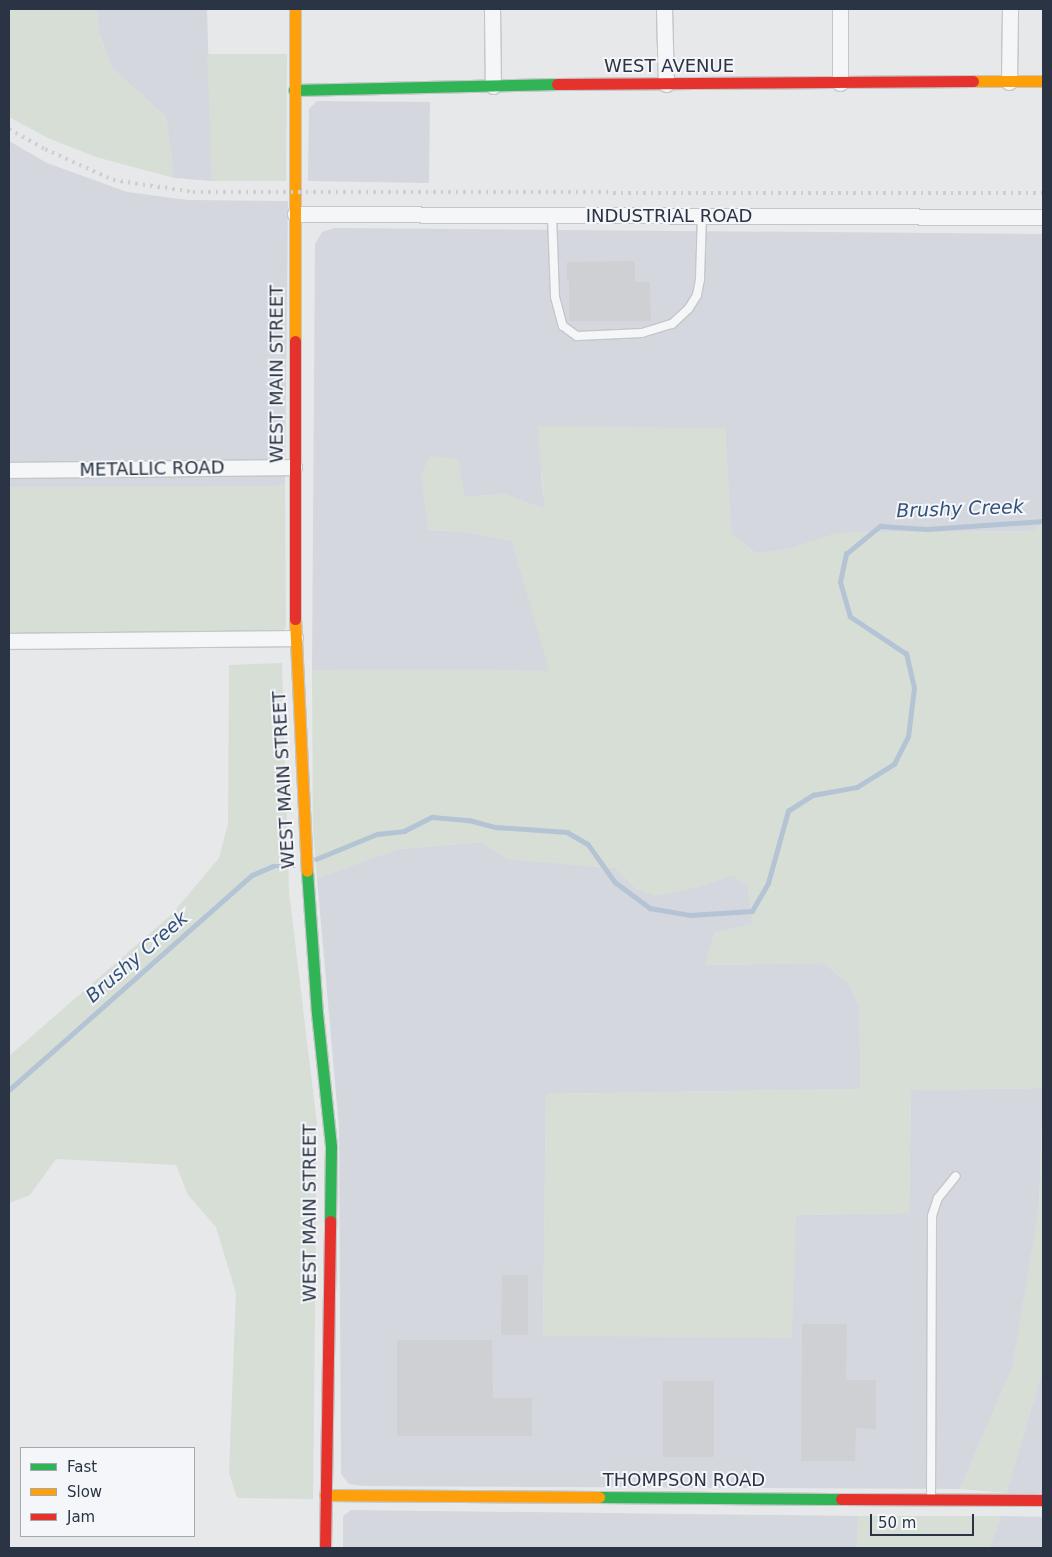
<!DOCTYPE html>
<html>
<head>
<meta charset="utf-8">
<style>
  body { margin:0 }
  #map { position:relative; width:1052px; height:1557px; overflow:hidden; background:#e6e8ea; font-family:"DejaVu Sans",sans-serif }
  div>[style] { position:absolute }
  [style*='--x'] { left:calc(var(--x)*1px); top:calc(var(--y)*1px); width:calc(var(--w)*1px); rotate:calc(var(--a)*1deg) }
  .built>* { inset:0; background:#d4d7dd }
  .green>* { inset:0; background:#d6ded6 }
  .stream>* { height:4.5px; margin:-2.25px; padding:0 2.25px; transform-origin:2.25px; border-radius:2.25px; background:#b4c4d5 }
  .building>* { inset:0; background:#ced0d3 }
  .roads { filter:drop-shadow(1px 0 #c4c6c8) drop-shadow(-1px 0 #c4c6c8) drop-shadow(0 1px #c4c6c8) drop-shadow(0 -1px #c4c6c8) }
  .lane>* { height:8px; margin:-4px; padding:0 4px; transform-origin:4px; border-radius:4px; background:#f5f6f7 }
  .street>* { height:15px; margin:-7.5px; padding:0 7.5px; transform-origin:7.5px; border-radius:7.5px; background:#f5f6f7 }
  .fast>* { height:11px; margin:-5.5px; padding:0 5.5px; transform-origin:5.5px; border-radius:5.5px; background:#30b455 }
  .slow>* { height:11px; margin:-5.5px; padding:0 5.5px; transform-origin:5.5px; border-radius:5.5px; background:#ff9f0a }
  .jam>* { height:11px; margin:-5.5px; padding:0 5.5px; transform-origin:5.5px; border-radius:5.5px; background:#e5322d }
  .rail>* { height:4px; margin-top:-2px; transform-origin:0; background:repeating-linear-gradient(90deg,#cecfd2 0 2.5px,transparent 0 7.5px) }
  span { translate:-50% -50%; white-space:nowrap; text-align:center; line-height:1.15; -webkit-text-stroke:4px #f4f6f9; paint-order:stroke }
  .street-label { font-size:18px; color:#2b3445 }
  .water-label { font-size:19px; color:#34527a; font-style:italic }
  .frame { position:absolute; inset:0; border:10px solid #2b3445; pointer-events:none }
  .legend { position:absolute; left:20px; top:1447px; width:175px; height:90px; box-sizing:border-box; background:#f4f6f9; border:1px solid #a4a8b1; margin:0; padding:6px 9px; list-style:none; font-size:15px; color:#2b3445 }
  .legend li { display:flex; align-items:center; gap:10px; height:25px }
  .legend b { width:25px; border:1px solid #a4a8b1 }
  .scale { position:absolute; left:870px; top:1514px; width:104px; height:22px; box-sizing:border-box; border:2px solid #2b3445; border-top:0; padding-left:6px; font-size:15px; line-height:18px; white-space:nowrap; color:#2b3445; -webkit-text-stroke:4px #f4f6f9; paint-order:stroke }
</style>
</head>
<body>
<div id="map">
  <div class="built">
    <div style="clip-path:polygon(97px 9px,207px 9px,212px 181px,174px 178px,166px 117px,112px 68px,99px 33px)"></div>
    <div style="clip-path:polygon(317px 101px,430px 102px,429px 183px,308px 181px,309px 109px)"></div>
    <div style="clip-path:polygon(9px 141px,47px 163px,127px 192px,188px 200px,288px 201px,285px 484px,274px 486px,9px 640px)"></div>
    <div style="clip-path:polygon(334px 228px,1043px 234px,1043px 522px,1033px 531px,838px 533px,788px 549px,757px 554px,731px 534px,725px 428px,541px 474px,545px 509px,503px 494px,465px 497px,428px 530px,467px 532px,512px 541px,550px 671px,312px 670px,315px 244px,322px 232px)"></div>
    <div style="clip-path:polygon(481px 842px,508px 859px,616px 868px,637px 889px,694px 888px,733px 875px,748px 886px,753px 924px,715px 933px,705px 965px,823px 963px,849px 983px,859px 1006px,861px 1089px,546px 1094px,543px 1336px,795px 1215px,909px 1213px,911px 1090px,1043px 1088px,1039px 1209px,1013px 1366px,960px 1489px,364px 1486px,349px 1484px,341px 1474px,339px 1128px,317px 878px,398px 849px)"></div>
    <div style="clip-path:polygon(1043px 1369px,1043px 1495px,1006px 1493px)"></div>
    <div style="clip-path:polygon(351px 1510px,858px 1516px,857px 1548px,343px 1548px,343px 1516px)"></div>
    <div style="clip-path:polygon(1001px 1516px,1043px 1517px,1043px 1548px,989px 1548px)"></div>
  </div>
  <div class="green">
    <div style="clip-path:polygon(9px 9px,97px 9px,99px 33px,112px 68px,166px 117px,174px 178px,96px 157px,48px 138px,9px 117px)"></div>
    <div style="clip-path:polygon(207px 54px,287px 54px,286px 181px,212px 181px)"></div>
    <div style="clip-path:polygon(537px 426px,725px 428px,731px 534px,757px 554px,788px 549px,838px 533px,1033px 531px,1043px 522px,1043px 1088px,911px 1090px,909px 1213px,796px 1215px,792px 1338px,543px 1336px,546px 1094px,860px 1089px,859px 1006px,849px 983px,823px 963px,705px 965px,715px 933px,753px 924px,748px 886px,733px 875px,694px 888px,656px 896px,637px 889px,616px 868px,508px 859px,481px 842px,398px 849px,317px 878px,313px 828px,312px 670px,549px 671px,512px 541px,467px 532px,428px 530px,421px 474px,430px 456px,458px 459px,465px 497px,503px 494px,545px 509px)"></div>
    <div style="clip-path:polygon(285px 484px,286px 627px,276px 639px,10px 640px,10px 487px,274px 486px)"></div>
    <div style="clip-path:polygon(282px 663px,289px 892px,317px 1124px,313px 1499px,237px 1498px,229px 1473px,236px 1293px,216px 1227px,188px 1195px,176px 1165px,56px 1159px,30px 1195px,9px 1203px,9px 1056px,172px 914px,219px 858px,228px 824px,229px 665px)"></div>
    <div style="clip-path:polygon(1043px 1107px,1043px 1369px,1006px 1493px,960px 1489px,1013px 1366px,1039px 1209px)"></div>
    <div style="clip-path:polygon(858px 1516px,1001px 1516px,989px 1548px,857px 1548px)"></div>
  </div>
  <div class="stream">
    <div style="--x:316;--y:859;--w:66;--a:-22.3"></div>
    <div style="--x:377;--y:834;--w:27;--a:-6"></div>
    <div style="--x:404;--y:831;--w:31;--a:-27"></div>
    <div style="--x:432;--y:817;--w:37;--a:5"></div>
    <div style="--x:469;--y:820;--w:28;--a:15"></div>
    <div style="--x:496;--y:827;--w:71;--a:4"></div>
    <div style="--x:567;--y:832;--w:24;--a:30"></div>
    <div style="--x:588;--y:844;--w:47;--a:54.6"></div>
    <div style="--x:615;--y:882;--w:44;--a:36.6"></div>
    <div style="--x:650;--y:908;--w:41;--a:9.9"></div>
    <div style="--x:690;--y:915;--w:62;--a:-3.7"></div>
    <div style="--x:752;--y:911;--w:32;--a:-60"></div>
    <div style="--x:768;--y:883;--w:75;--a:-74.5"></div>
    <div style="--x:788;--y:811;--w:30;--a:-33"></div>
    <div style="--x:813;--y:795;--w:45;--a:-10.3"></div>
    <div style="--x:857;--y:787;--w:44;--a:-31.9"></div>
    <div style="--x:894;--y:764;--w:30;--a:-63"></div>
    <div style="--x:908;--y:737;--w:49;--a:-83"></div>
    <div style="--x:914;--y:688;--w:35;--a:-103"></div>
    <div style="--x:906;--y:654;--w:67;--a:-146.5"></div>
    <div style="--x:850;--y:617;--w:36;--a:-106"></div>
    <div style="--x:840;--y:582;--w:29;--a:-78"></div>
    <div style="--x:846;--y:554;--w:44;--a:-39.5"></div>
    <div style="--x:880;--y:526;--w:47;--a:3.7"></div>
    <div style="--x:927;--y:529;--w:116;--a:-3.9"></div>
    <div style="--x:9;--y:1090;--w:324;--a:-41.5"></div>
    <div style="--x:252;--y:875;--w:23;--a:-23"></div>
    <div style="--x:273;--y:866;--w:21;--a:0"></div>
  </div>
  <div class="building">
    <div style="clip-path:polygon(635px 261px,635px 282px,650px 282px,651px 321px,569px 321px,569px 281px,567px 280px,567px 262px)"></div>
    <div style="clip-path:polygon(502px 1275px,528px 1275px,528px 1335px,501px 1335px)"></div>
    <div style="clip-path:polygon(802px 1324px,847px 1324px,846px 1380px,876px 1380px,876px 1429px,856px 1428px,855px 1461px,801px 1461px)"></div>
    <div style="clip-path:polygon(397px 1340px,492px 1340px,493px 1398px,532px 1398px,532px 1436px,397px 1436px)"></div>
    <div style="clip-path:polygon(663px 1381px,714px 1381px,714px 1457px,663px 1457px)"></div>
  </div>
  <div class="roads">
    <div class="lane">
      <div style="--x:552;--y:215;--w:82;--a:87.9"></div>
      <div style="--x:555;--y:297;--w:30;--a:75"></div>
      <div style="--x:563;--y:326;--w:17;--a:36"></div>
      <div style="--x:577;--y:336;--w:65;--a:-2.6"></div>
      <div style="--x:642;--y:333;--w:31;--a:-17"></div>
      <div style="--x:672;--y:324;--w:23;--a:-43"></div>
      <div style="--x:689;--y:308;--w:15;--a:-58"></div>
      <div style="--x:697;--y:295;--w:16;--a:-79"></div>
      <div style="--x:700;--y:279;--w:63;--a:-88.2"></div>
      <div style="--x:931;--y:1498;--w:282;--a:-89.8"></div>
      <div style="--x:932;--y:1216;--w:19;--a:-72"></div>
      <div style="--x:938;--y:1198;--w:28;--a:-51"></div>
    </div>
    <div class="street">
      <div style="--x:492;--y:9;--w:77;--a:89.3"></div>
      <div style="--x:664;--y:9;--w:75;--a:88.5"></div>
      <div style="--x:1009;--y:82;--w:73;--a:-89.2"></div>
      <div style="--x:840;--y:83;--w:74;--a:-90"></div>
      <div style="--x:295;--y:214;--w:748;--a:0.23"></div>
      <div style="--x:9;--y:470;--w:285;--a:-0.6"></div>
      <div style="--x:9;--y:641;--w:286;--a:-0.6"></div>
    </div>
    <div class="fast">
      <div style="--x:294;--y:90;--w:263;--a:-1.3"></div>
      <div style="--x:307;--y:871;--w:142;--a:86"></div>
      <div style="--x:317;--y:1013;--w:135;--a:84"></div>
      <div style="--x:331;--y:1147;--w:74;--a:90.8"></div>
      <div style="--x:599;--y:1497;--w:242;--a:0.5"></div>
    </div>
    <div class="slow">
      <div style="--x:295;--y:9;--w:332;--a:90"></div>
      <div style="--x:973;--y:81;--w:70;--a:0"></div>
      <div style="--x:295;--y:619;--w:252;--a:87.3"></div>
      <div style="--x:325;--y:1495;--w:274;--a:0.4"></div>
    </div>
    <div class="jam">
      <div style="--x:557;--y:84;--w:416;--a:-0.4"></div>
      <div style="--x:295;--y:341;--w:278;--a:90"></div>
      <div style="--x:841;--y:1499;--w:202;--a:0.3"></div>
      <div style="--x:325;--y:1548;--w:327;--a:-89.1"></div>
    </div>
  </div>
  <div class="rail">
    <div style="--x:9;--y:129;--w:41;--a:29.1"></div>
    <div style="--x:45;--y:149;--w:75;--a:24.5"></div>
    <div style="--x:113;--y:180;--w:81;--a:8.5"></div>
    <div style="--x:193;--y:192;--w:850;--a:0.07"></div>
  </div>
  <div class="street-label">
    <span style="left:669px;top:66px">WEST AVENUE</span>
    <span style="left:669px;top:216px">INDUSTRIAL ROAD</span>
    <span style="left:277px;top:374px;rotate:-90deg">WEST MAIN STREET</span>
    <span style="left:152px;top:469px;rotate:-1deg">METALLIC ROAD</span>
    <span style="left:284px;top:780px;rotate:-93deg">WEST MAIN STREET</span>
    <span style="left:310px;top:1213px;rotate:-90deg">WEST MAIN STREET</span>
    <span style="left:684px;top:1480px">THOMPSON ROAD</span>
  </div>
  <div class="water-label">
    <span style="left:960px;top:509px;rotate:-2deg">Brushy Creek</span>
    <span style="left:137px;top:957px;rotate:-41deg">Brushy Creek</span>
  </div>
  <div class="frame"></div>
  <ul class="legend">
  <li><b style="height:6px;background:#30b455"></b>Fast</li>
  <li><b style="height:6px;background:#ff9f0a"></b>Slow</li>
  <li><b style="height:6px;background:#e5322d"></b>Jam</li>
  </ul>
  <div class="scale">50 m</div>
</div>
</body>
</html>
